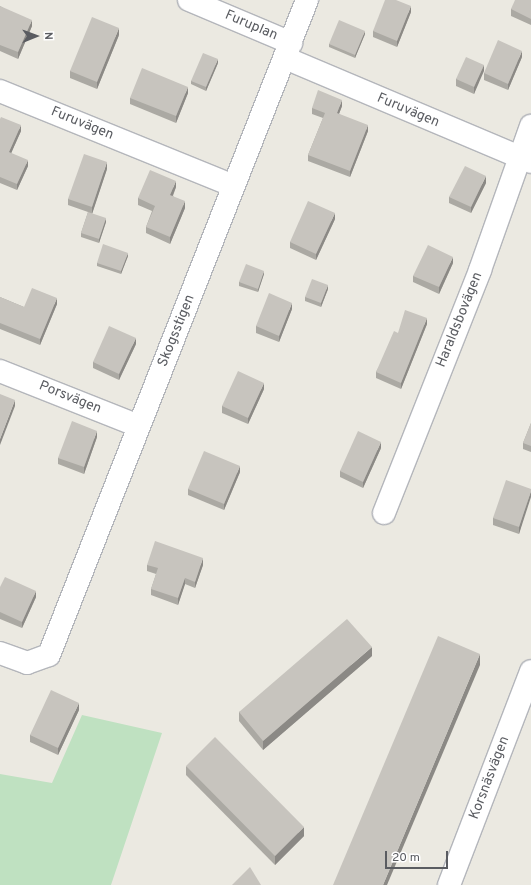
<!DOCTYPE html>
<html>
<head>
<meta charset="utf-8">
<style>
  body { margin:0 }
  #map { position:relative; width:531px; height:885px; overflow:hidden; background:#ebe9e1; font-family:Overpass,sans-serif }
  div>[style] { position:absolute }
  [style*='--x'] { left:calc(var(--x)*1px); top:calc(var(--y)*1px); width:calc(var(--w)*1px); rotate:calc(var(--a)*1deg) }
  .green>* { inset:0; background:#bfe1c1 }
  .roads { filter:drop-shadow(1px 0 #b4b6bb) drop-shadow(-1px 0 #b4b6bb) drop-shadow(0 1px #b4b6bb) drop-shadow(0 -1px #b4b6bb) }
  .minor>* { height:22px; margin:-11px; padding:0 11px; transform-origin:11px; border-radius:11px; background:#fff }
  .wall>* { inset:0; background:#aba9a3 }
  .shaded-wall>* { inset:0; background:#8b8985 }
  .building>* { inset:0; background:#c7c4be }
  span { translate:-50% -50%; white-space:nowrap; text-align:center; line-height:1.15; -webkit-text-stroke:3px #fff; paint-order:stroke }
  .street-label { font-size:14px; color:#5a5c61 }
  .north { position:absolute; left:16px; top:16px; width:40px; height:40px; -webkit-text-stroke:3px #fff; paint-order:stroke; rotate:89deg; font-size:11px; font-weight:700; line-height:16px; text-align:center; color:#5a5c61 }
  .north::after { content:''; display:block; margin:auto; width:14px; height:18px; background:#5a5c61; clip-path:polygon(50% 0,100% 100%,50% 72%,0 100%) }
  .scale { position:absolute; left:385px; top:851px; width:63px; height:18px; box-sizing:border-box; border:2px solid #5a5c61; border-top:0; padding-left:5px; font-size:12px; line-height:14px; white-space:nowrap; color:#5a5c61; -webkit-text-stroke:3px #fff; paint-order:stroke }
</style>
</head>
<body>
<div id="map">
  <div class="green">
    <div style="clip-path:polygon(82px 715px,162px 733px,111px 885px,0 885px,0 774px,52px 783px)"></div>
  </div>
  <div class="roads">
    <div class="minor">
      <div style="--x:189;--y:0;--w:111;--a:22.9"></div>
      <div style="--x:285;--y:58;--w:267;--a:22.9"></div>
      <div style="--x:0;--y:91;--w:249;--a:22.1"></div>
      <div style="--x:0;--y:371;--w:149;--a:21.6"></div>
      <div style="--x:384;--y:513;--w:261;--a:-68.4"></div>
      <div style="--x:480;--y:270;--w:153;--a:-70.5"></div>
      <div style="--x:0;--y:653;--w:29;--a:20"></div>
      <div style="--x:27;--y:663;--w:23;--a:-20"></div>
      <div style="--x:49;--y:655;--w:704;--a:-68.5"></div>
      <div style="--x:449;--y:885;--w:229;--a:-69"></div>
    </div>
  </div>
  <div class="wall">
    <div style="clip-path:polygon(531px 0,531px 25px,511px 16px,511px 9px)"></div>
    <div style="clip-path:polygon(0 6px,32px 26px,18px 59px,0 51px)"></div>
    <div style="clip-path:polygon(411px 12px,397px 47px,373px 37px,373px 31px)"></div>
    <div style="clip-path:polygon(365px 34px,355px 58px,329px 47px,329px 44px)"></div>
    <div style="clip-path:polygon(119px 35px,97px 89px,70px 78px,70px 71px)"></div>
    <div style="clip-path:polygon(522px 57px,508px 90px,484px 80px,484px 73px)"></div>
    <div style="clip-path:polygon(218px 63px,206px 91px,191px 84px,191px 81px)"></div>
    <div style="clip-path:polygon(484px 65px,474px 94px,456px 86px,456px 79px)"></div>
    <div style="clip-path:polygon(188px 93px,176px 123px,130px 104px,130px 98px)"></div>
    <div style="clip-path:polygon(342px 106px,339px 114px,368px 131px,350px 177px,308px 161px,308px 155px,323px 118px,312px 114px,312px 108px)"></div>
    <div style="clip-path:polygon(0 119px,21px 131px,11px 153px,28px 166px,17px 190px,0 183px)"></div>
    <div style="clip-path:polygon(107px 169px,92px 214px,106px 222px,99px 243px,81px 237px,81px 233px,88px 212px,68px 205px,68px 199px)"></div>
    <div style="clip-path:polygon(486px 183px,471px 213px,449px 203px,449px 197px)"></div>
    <div style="clip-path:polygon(176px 187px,173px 196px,185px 208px,170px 244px,146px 233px,146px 227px,152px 211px,138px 205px,138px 198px)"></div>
    <div style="clip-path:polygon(335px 219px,316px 260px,290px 248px,290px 242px)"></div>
    <div style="clip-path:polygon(128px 256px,121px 274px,97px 266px,97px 263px)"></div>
    <div style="clip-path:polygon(453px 263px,439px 294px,413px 282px,413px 276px)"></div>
    <div style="clip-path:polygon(264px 274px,258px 292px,239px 286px,239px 282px)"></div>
    <div style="clip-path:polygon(328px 289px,321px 307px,305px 301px,305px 297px)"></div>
    <div style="clip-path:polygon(0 297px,24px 307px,57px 304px,40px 345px,0 329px)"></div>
    <div style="clip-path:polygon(292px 309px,279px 342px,256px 333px,256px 326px)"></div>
    <div style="clip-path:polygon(427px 324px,401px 389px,376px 378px,376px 372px,398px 333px)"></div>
    <div style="clip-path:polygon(136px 344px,119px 380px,93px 368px,93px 362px)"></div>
    <div style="clip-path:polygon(264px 389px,248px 424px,222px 413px,222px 406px)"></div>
    <div style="clip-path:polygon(531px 423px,531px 452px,523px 449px,523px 443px)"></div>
    <div style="clip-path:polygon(97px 437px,84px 474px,58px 464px,58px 458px)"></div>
    <div style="clip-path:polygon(381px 448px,363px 488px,340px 477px,340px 471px)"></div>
    <div style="clip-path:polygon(240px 472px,224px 510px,188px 495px,188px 489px)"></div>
    <div style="clip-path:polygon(531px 489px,519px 534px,493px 525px,493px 518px)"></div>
    <div style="clip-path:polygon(147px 565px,203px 565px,195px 588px,185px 584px,178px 605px,151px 595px,151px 589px,156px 574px,147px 571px)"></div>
    <div style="clip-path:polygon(0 587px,36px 597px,22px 628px,0 619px)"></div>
    <div style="clip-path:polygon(372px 656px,263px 750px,239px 721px,239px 712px)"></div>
    <div style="clip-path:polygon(79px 710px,58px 755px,30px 742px,30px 735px)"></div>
    <div style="clip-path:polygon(186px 766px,304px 836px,275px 865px,186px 775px)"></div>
  </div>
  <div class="shaded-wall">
    <div style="clip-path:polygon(411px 6px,411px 12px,397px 47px,397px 41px)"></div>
    <div style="clip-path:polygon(32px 20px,32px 26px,18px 59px,18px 52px)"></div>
    <div style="clip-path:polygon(119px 28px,119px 35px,97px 89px,97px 82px)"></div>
    <div style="clip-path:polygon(365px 31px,365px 34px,355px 58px,355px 55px)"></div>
    <div style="clip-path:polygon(522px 51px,522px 57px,508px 90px,508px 84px)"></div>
    <div style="clip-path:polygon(218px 59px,218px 63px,206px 91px,206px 87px)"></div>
    <div style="clip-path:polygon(484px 65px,484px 71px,474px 94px,474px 87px)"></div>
    <div style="clip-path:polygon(188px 87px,188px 93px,176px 123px,176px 116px)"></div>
    <div style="clip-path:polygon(342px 100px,342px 106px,337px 119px,337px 113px)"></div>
    <div style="clip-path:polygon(21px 125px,21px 131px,9px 158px,9px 152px)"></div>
    <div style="clip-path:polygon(368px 125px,368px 131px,350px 177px,350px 171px)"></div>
    <div style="clip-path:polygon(28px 160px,28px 166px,17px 190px,17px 184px)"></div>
    <div style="clip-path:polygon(107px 162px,107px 169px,92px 214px,92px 207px)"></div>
    <div style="clip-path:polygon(486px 176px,486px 183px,471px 213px,471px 207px)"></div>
    <div style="clip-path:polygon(176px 181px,176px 187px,170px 202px,170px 195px)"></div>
    <div style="clip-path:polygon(185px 201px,185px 208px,170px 244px,170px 237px)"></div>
    <div style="clip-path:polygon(335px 213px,335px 219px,316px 260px,316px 254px)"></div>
    <div style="clip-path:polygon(106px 218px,106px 222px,99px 243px,99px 239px)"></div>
    <div style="clip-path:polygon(128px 253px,128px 256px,121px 274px,121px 271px)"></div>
    <div style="clip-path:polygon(453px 257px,453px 263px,439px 294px,439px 287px)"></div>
    <div style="clip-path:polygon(264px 271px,264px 274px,258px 292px,258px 289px)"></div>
    <div style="clip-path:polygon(328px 285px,328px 289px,321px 307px,321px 303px)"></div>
    <div style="clip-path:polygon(57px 298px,57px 304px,40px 345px,40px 339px)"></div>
    <div style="clip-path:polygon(292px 303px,292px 309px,279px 342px,279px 336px)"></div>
    <div style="clip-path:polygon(427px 318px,427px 324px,401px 389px,401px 383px)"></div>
    <div style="clip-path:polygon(136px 338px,136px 344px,119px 380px,119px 374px)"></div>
    <div style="clip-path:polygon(264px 383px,264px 389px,248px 424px,248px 418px)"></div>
    <div style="clip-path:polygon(15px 400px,15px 406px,0 445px,0 439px)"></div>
    <div style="clip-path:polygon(97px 431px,97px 437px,84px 474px,84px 467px)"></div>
    <div style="clip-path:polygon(381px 442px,381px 448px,363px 488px,363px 482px)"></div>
    <div style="clip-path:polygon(240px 466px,240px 472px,224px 510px,224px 504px)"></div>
    <div style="clip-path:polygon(531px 491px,531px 497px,519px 534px,519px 527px)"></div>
    <div style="clip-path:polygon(203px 558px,203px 565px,195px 588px,195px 582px)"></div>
    <div style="clip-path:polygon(185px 578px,185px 584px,178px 605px,178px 598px)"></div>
    <div style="clip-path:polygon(36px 591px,36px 597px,22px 628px,22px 622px)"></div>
    <div style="clip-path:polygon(372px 647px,372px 656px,263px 750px,263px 741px)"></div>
    <div style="clip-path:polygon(480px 654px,480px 665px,387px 885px,383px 885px)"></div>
    <div style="clip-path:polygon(79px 703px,79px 710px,58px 755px,58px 748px)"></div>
    <div style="clip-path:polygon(304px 827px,304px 836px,275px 865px,275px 856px)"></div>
  </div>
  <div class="building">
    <div style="clip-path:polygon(385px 0,396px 0,411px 6px,397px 41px,373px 31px)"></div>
    <div style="clip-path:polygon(515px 0,531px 0,531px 19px,511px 9px)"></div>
    <div style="clip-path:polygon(0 6px,32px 20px,18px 52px,0 45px)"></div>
    <div style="clip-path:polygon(92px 17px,119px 28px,97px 82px,70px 71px)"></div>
    <div style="clip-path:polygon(339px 20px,365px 31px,355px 55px,329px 44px)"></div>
    <div style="clip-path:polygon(498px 40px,522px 51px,508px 84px,484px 73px)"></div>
    <div style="clip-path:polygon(203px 53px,218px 59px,206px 87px,191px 81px)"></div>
    <div style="clip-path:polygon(466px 57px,484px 65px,474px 87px,456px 79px)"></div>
    <div style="clip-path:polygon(142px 68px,188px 87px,176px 116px,130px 98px)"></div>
    <div style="clip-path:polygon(318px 90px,342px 100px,337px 113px,368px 125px,350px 171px,308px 155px,325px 113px,312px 108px)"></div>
    <div style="clip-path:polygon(1px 117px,21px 125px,9px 152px,28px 160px,17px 184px,0 177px,0 119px)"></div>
    <div style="clip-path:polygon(84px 154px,107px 162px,92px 207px,68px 199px)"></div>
    <div style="clip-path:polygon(465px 166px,486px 176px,471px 207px,449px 197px)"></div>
    <div style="clip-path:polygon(150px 170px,176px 181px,170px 195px,185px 201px,170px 237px,146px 227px,155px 206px,138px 198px)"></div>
    <div style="clip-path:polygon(308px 201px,335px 213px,316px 254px,290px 242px)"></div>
    <div style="clip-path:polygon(88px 212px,106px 218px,99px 239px,81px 233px)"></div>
    <div style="clip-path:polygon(103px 244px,128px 253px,121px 271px,97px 263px)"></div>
    <div style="clip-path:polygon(428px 245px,453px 257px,439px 287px,413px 276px)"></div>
    <div style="clip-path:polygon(246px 264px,264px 271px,258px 289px,239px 282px)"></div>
    <div style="clip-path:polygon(312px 279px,328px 285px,321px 303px,305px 297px)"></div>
    <div style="clip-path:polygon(32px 288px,57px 298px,40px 339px,0 323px,0 297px,24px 307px)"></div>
    <div style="clip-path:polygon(269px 293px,292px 303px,279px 336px,256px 326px)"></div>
    <div style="clip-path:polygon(405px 310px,427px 318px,401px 383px,376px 372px,394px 331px,398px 333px)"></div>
    <div style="clip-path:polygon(109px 326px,136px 338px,119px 374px,93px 362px)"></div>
    <div style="clip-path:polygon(238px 371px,264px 383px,248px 418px,222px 406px)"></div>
    <div style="clip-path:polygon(0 394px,15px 400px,0 439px)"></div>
    <div style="clip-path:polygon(72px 421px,97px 431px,84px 467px,58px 458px)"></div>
    <div style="clip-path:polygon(531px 423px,531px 446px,523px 443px)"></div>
    <div style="clip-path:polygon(358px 431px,381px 442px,363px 482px,340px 471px)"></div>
    <div style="clip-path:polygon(204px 451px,240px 466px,224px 504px,188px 489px)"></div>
    <div style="clip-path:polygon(506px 480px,531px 489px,531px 491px,519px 527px,493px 518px)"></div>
    <div style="clip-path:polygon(155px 541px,203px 558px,195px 582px,185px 578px,178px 598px,151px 589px,158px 568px,147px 565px)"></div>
    <div style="clip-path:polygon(5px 577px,36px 591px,22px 622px,0 612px,0 587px)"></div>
    <div style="clip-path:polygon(347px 619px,372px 647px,263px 741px,239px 712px)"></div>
    <div style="clip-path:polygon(438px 636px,480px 654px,383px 885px,333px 885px)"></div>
    <div style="clip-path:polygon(51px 690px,79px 703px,58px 748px,30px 735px)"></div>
    <div style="clip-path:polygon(215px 737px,304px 827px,275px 856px,186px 766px)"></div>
    <div style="clip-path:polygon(250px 867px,261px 885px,232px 885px)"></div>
  </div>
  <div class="street-label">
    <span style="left:251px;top:26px;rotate:23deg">Furuplan</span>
    <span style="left:408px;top:111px;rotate:23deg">Furuvägen</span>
    <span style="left:82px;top:124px;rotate:22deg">Furuvägen</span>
    <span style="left:460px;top:320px;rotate:-68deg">Haraldsbovägen</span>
    <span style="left:177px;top:331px;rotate:-68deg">Skogsstigen</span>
    <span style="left:70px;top:398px;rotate:22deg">Porsvägen</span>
    <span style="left:490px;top:778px;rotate:-69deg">Korsnäsvägen</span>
  </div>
  <div class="north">N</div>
  <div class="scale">20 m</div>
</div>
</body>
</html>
